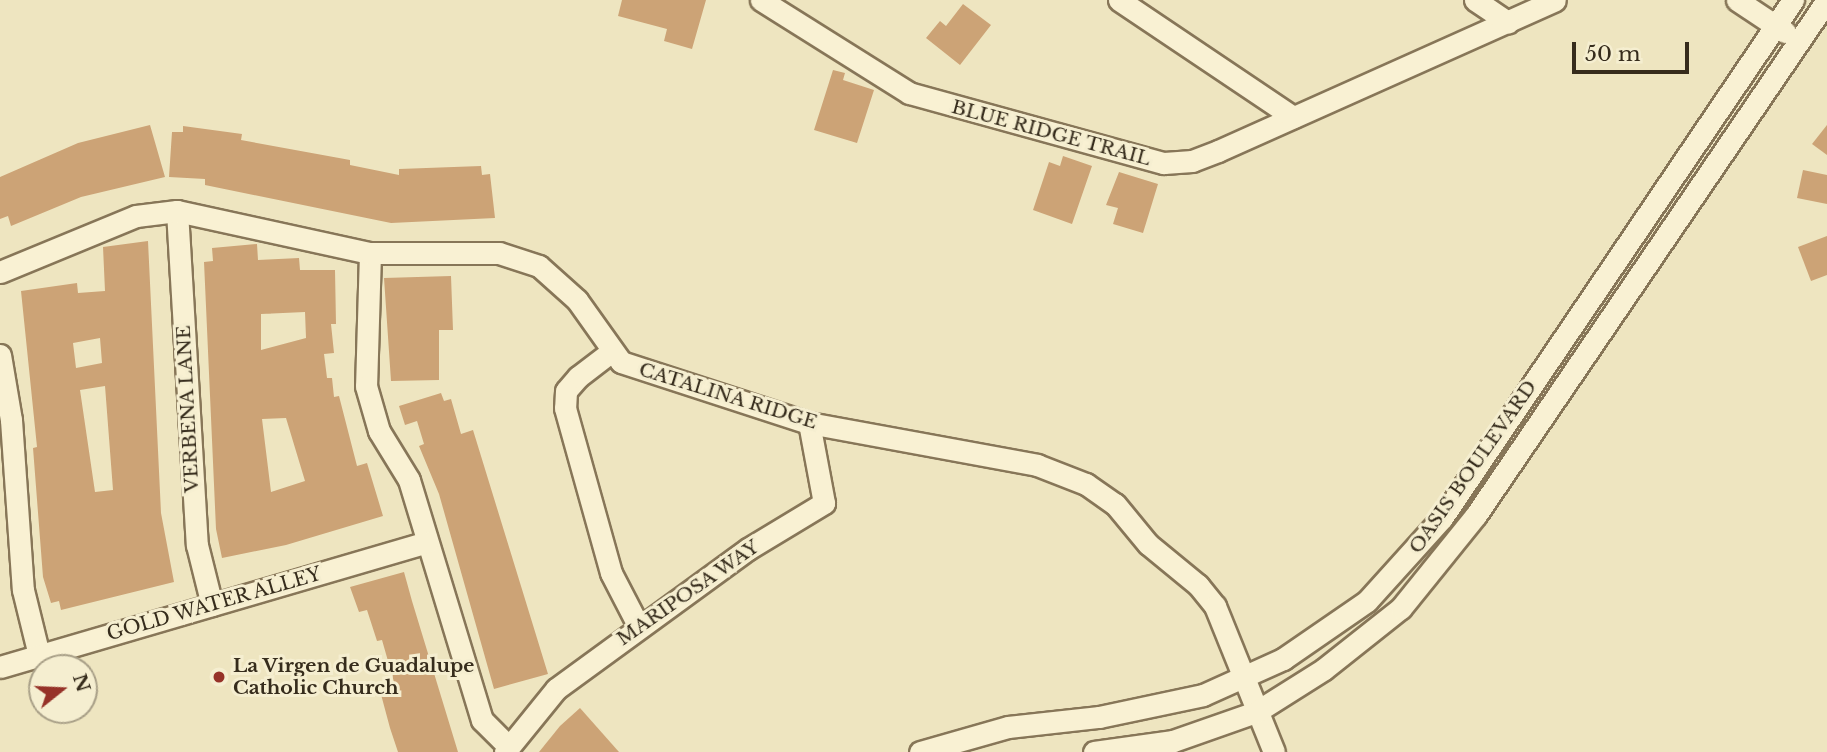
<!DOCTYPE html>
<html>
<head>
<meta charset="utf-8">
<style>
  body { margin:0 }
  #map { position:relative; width:1827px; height:752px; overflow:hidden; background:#eee5c0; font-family:"Libre Baskerville",serif }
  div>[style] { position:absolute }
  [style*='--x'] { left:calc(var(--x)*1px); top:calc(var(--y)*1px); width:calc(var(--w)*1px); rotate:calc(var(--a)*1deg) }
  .building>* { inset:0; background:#cca376 }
  .roads { filter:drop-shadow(2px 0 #877658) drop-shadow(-2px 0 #877658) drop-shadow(0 2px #877658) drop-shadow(0 -2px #877658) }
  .minor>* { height:21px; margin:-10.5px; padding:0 10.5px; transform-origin:10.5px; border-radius:10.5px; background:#f9f1d3 }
  .dots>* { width:19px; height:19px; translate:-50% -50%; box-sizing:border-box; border:4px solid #f5eed0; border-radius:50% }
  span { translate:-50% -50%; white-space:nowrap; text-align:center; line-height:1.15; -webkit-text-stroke:6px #f5eed0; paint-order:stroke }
  .street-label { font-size:19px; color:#362c1c }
  .poi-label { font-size:19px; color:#362c1c; font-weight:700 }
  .left { translate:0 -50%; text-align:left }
  .north { position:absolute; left:28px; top:654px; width:70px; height:70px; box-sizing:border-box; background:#f5eed0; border:2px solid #a9a088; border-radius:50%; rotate:72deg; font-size:19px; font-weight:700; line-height:28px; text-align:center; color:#362c1c }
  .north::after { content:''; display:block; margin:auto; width:24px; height:32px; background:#963228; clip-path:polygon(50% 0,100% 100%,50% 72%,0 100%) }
  .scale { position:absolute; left:1572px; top:42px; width:117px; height:32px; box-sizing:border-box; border:4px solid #362c1c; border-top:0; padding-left:9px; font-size:21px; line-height:24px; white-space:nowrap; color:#362c1c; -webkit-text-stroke:5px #f5eed0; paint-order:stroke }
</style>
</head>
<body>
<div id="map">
  <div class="building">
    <div style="clip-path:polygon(622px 0,706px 0,692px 49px,664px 41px,667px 29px,618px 16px)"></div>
    <div style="clip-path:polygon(963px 4px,991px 25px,960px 65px,926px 38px,940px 21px,946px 26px)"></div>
    <div style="clip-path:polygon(833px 70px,845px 73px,843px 80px,874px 90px,857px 143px,814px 130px)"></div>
    <div style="clip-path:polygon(150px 125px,165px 177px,81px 197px,11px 226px,8px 216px,0 219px,0 177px,78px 143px)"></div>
    <div style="clip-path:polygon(1827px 125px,1827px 155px,1812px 144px)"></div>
    <div style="clip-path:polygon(183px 126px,242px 134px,241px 140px,350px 160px,350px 165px,399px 175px,399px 169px,481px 166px,482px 175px,490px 174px,495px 218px,391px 223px,205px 185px,205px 179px,169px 177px,172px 132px,183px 132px)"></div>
    <div style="clip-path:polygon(1063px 156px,1092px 166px,1072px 224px,1033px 210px,1049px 162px,1060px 166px)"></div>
    <div style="clip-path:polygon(1803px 170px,1827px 175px,1827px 204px,1797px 198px)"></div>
    <div style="clip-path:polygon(1119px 172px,1158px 184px,1143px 233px,1113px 224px,1118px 208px,1106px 205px)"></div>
    <div style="clip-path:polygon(1827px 236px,1827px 275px,1811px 281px,1798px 247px)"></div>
    <div style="clip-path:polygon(evenodd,148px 241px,161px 513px,174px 582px,61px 610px,59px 601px,51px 603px,43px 577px,33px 448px,37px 447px,21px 291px,77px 283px,78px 293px,105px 291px,103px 247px,148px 241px,100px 338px,102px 363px,76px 368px,73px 343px,100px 338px,148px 241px,105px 386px,113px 490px,95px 492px,80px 390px,105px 386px)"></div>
    <div style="clip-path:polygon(evenodd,257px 244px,258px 260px,299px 258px,300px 270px,335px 270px,336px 324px,331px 324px,334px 353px,324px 354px,327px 378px,332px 378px,334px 397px,339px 396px,357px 466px,367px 463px,383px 516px,286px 545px,222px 558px,216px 529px,204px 262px,213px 261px,212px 248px,257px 244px,305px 312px,306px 338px,261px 350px,261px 314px,305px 312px,257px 244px,286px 418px,305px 481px,271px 492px,262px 419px,286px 418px)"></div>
    <div style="clip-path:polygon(451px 276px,453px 330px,439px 330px,439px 380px,391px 381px,384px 278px)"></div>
    <div style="clip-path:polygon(441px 393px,444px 401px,451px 399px,461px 434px,473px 430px,548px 674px,494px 689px,439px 494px,419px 446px,424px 444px,417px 421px,405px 425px,399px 406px)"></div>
    <div style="clip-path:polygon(404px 572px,412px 601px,458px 752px,398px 752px,390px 728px,379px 687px,394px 682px,382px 640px,377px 641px,367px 610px,359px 612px,350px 587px)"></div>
    <div style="clip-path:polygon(580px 708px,619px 752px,539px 752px,560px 726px)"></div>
  </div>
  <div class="roads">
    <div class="minor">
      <div style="--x:761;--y:0;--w:175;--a:32.1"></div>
      <div style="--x:909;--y:93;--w:264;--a:15.4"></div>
      <div style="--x:1164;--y:163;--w:28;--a:-4"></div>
      <div style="--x:1192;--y:161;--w:28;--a:-21"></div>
      <div style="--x:1218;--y:151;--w:369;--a:-24.1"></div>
      <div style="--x:1119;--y:0;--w:210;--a:33.9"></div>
      <div style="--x:1475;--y:0;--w:40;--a:34"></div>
      <div style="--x:1737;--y:0;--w:58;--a:33.7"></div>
      <div style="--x:177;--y:211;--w:335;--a:86.6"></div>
      <div style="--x:197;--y:545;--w:62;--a:76"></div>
      <div style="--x:370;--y:253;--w:133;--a:91.7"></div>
      <div style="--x:366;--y:386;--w:47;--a:73.9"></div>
      <div style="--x:379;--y:431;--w:57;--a:58.5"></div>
      <div style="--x:409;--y:480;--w:251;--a:73.1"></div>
      <div style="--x:482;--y:720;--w:37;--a:45"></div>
      <div style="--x:0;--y:272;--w:147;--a:-22.4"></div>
      <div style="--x:136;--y:216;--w:41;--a:-7"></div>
      <div style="--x:177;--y:211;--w:198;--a:12.3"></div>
      <div style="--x:370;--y:253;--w:129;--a:0"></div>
      <div style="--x:499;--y:253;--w:42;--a:18"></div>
      <div style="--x:539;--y:266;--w:51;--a:41.8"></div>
      <div style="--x:577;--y:300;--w:76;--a:54.6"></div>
      <div style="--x:621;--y:362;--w:198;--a:18"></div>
      <div style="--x:809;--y:423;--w:232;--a:10.4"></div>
      <div style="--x:1037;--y:465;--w:53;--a:21.2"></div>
      <div style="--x:1086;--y:484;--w:35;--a:35"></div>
      <div style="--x:1115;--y:504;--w:52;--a:50.5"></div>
      <div style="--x:1148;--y:544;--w:65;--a:39.4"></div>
      <div style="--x:1198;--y:585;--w:27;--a:51"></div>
      <div style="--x:1215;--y:606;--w:157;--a:68"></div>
      <div style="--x:612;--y:351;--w:43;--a:142.6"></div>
      <div style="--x:578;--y:377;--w:18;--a:131"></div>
      <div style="--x:566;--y:391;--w:17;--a:93"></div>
      <div style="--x:565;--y:408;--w:171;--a:74.4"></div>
      <div style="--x:611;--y:573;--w:61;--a:62.6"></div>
      <div style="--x:0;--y:355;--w:66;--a:80.4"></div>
      <div style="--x:11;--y:420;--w:170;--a:86"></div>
      <div style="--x:23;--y:590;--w:67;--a:76.2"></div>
      <div style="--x:0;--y:667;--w:445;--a:-16.3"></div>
      <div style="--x:505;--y:752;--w:81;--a:-51"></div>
      <div style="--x:556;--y:689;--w:238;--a:-36.1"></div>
      <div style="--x:748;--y:549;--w:89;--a:-31.2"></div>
      <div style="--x:824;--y:503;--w:81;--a:-100.6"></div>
      <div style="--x:920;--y:752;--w:91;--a:-15.9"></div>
      <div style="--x:1008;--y:727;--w:92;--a:-6.3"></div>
      <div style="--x:1099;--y:717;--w:106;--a:-11.9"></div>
      <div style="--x:1203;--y:695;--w:88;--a:-24.2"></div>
      <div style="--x:1283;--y:659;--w:102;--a:-34.6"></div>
      <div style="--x:1367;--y:601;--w:112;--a:-47.9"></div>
      <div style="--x:1442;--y:518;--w:626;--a:-55.88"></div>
      <div style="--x:1094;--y:752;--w:80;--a:-7.9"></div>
      <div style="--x:1173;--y:741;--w:88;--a:-19.3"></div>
      <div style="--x:1256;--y:712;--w:80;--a:-32.3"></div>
      <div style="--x:1324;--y:669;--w:98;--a:-38.4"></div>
      <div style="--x:1401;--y:608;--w:119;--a:-51.1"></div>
      <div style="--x:1476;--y:515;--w:623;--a:-55.72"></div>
    </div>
  </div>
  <div class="dots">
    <div style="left:219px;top:677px;background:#963228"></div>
  </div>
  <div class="street-label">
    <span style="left:1051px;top:133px;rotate:15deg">BLUE RIDGE TRAIL</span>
    <span style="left:728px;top:396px;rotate:17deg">CATALINA RIDGE</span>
    <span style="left:188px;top:409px;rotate:-93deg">VERBENA LANE</span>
    <span style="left:1473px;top:467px;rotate:-55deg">OASIS BOULEVARD</span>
    <span style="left:688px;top:593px;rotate:-35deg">MARIPOSA WAY</span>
    <span style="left:214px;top:604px;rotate:-16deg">GOLD WATER ALLEY</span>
  </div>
  <div class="poi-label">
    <span class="left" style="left:233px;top:677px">La Virgen de Guadalupe<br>Catholic Church</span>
  </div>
  <div class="north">N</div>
  <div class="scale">50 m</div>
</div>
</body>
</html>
